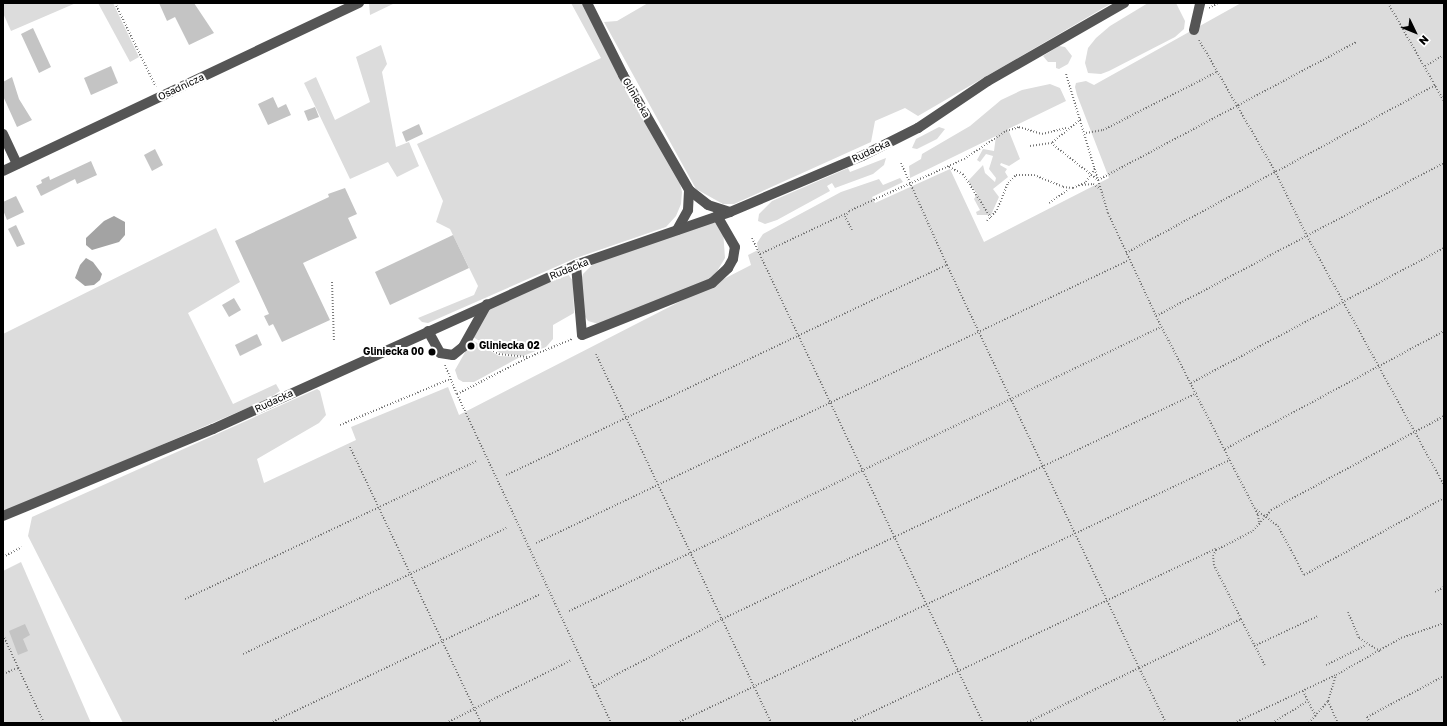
<!DOCTYPE html>
<html>
<head>
<meta charset="utf-8">
<style>
  body { margin:0 }
  #map { position:relative; width:1447px; height:726px; overflow:hidden; background:#fff; font-family:"Golos Text",sans-serif }
  div>[style] { position:absolute }
  [style*='--x'] { left:calc(var(--x)*1px); top:calc(var(--y)*1px); width:calc(var(--w)*1px); rotate:calc(var(--a)*1deg) }
  .green>* { inset:0; background:#dcdcdc }
  .water>* { inset:0; background:#a3a3a3 }
  .building>* { inset:0; background:#c4c4c4 }
  .path>* { height:2px; margin-top:-1px; transform-origin:0; background:repeating-linear-gradient(90deg,#777 0 1px,transparent 0 3px) }
  .minor>* { height:10px; margin:-5px; padding:0 5px; transform-origin:5px; border-radius:5px; background:#555 }
  .dots>* { width:11px; height:11px; translate:-50% -50%; box-sizing:border-box; border:2px solid #fff; border-radius:50% }
  span { translate:-50% -50%; white-space:nowrap; text-align:center; line-height:1.15; -webkit-text-stroke:4px #fff; paint-order:stroke }
  .street-label { font-size:10px; color:#000 }
  .poi-label { font-size:10px; color:#000; font-weight:700 }
  .left { translate:0 -50%; text-align:left }
  .right { translate:-100% -50%; text-align:right }
  .frame { position:absolute; inset:0; border:4px solid #000; pointer-events:none }
  .north { position:absolute; left:1395px; top:12px; width:40px; height:40px; -webkit-text-stroke:3px #fff; paint-order:stroke; rotate:133deg; font-size:11px; font-weight:700; line-height:16px; text-align:center; color:#000 }
  .north::after { content:''; display:block; margin:auto; width:14px; height:18px; background:#000; clip-path:polygon(50% 0,100% 100%,50% 72%,0 100%) }
</style>
</head>
<body>
<div id="map">
  <div class="green">
    <div style="clip-path:polygon(3px 3px,76px 3px,11px 31px,3px 13px)"></div>
    <div style="clip-path:polygon(98px 3px,113px 3px,139px 57px,130px 62px)"></div>
    <div style="clip-path:polygon(369px 3px,395px 3px,370px 15px)"></div>
    <div style="clip-path:polygon(571px 3px,585px 3px,679px 178px,682px 192px,681px 204px,676px 216px,666px 227px,576px 258px,428px 323px,422px 322px,418px 318px,474px 295px,478px 286px,450px 229px,436px 222px,443px 201px,417px 144px,601px 58px)"></div>
    <div style="clip-path:polygon(648px 3px,1112px 3px,918px 116px,905px 108px,875px 121px,871px 142px,734px 204px,723px 204px,696px 189px,604px 22px,617px 21px)"></div>
    <div style="clip-path:polygon(1148px 3px,1176px 3px,1185px 21px,1184px 29px,1175px 37px,1109px 71px,1101px 74px,1088px 73px,1085px 63px,1088px 48px,1096px 38px,1110px 26px)"></div>
    <div style="clip-path:polygon(1241px 3px,1444px 3px,1444px 723px,123px 723px,28px 536px,32px 517px,317px 389px,320px 391px,326px 415px,319px 423px,257px 459px,264px 483px,356px 440px,351px 427px,448px 387px,459px 415px,751px 265px,748px 255px,758px 250px,757px 243px,763px 234px,841px 192px,879px 179px,883px 185px,900px 178px,903px 182px,872px 197px,875px 203px,950px 169px,984px 242px,1109px 178px,1077px 95px,1075px 87px,1076px 83px,1086px 81px,1094px 85px)"></div>
    <div style="clip-path:polygon(381px 45px,387px 64px,382px 72px,396px 147px,409px 142px,419px 166px,397px 177px,388px 162px,350px 179px,304px 83px,316px 77px,335px 120px,370px 102px,356px 57px)"></div>
    <div style="clip-path:polygon(1059px 46px,1065px 47px,1072px 56px,1068px 64px,1059px 69px,1056px 68px,1056px 62px,1048px 62px,1043px 56px)"></div>
    <div style="clip-path:polygon(1050px 84px,1060px 88px,1066px 101px,1008px 129px,1020px 159px,1009px 166px,1001px 163px,1000px 165px,1007px 169px,1005px 172px,1008px 177px,993px 189px,999px 197px,991px 215px,977px 215px,976px 212px,980px 210px,974px 199px,977px 194px,968px 181px,983px 165px,985px 173px,995px 182px,996px 178px,989px 169px,993px 156px,986px 154px,980px 162px,977px 160px,983px 149px,994px 151px,996px 136px,910px 178px,909px 166px,921px 159px,922px 154px,970px 126px,1001px 100px,1022px 90px)"></div>
    <div style="clip-path:polygon(939px 127px,945px 129px,937px 139px,917px 149px,912px 148px,916px 139px)"></div>
    <div style="clip-path:polygon(886px 158px,884px 165px,873px 174px,835px 188px,832px 183px,827px 186px,830px 191px,777px 220px,765px 224px,758px 221px,759px 214px,772px 201px,848px 168px,850px 172px)"></div>
    <div style="clip-path:polygon(714px 222px,723px 230px,725px 258px,713px 278px,602px 325px,588px 321px,584px 315px,581px 280px,583px 274px,594px 263px)"></div>
    <div style="clip-path:polygon(216px 228px,240px 282px,188px 313px,233px 404px,276px 384px,280px 391px,268px 399px,3px 513px,3px 334px)"></div>
    <div style="clip-path:polygon(568px 274px,573px 281px,574px 313px,553px 325px,553px 339px,546px 347px,523px 356px,500px 353px,473px 337px,486px 312px,497px 302px)"></div>
    <div style="clip-path:polygon(472px 340px,499px 356px,520px 357px,474px 382px,463px 382px,458px 379px,455px 370px)"></div>
    <div style="clip-path:polygon(21px 562px,91px 723px,3px 723px,3px 571px)"></div>
  </div>
  <div class="water">
    <div style="clip-path:polygon(114px 216px,125px 222px,125px 235px,119px 242px,92px 250px,86px 245px,86px 238px,104px 221px)"></div>
    <div style="clip-path:polygon(86px 258px,93px 262px,102px 274px,100px 280px,94px 285px,85px 286px,75px 278px,80px 265px)"></div>
  </div>
  <div class="building">
    <div style="clip-path:polygon(159px 3px,194px 3px,214px 33px,189px 45px,175px 17px,167px 21px)"></div>
    <div style="clip-path:polygon(33px 28px,51px 67px,39px 73px,21px 34px)"></div>
    <div style="clip-path:polygon(111px 66px,118px 83px,91px 95px,84px 78px)"></div>
    <div style="clip-path:polygon(12px 77px,19px 99px,32px 120px,17px 127px,3px 96px,3px 82px)"></div>
    <div style="clip-path:polygon(273px 97px,278px 108px,286px 104px,291px 115px,268px 125px,258px 104px)"></div>
    <div style="clip-path:polygon(315px 107px,319px 117px,308px 121px,304px 111px)"></div>
    <div style="clip-path:polygon(419px 124px,423px 134px,406px 142px,402px 132px)"></div>
    <div style="clip-path:polygon(155px 149px,163px 165px,152px 171px,144px 155px)"></div>
    <div style="clip-path:polygon(91px 161px,97px 175px,77px 184px,75px 179px,41px 196px,36px 186px,42px 183px,41px 180px,49px 176px,50px 180px)"></div>
    <div style="clip-path:polygon(345px 188px,357px 214px,348px 218px,357px 238px,303px 263px,330px 320px,282px 342px,273px 324px,269px 326px,264px 316px,269px 314px,235px 241px,329px 197px,328px 194px)"></div>
    <div style="clip-path:polygon(16px 196px,24px 212px,7px 220px,3px 210px,3px 202px)"></div>
    <div style="clip-path:polygon(16px 225px,25px 244px,17px 247px,8px 229px)"></div>
    <div style="clip-path:polygon(453px 235px,469px 268px,390px 305px,375px 272px)"></div>
    <div style="clip-path:polygon(234px 298px,241px 310px,229px 317px,222px 305px)"></div>
    <div style="clip-path:polygon(257px 334px,262px 345px,240px 356px,235px 345px)"></div>
    <div style="clip-path:polygon(25px 624px,30px 635px,23px 639px,28px 651px,18px 655px,9px 631px)"></div>
  </div>
  <div class="path">
    <div style="--x:115;--y:3;--w:93;--a:64"></div>
    <div style="--x:1388;--y:3;--w:113;--a:60.3"></div>
    <div style="--x:1209;--y:8;--w:10;--a:-29"></div>
    <div style="--x:1199;--y:40;--w:151;--a:59.9"></div>
    <div style="--x:1275;--y:171;--w:72;--a:63.8"></div>
    <div style="--x:1307;--y:236;--w:284;--a:61.2"></div>
    <div style="--x:1425;--y:66;--w:22;--a:-30"></div>
    <div style="--x:1066;--y:74;--w:145;--a:73.2"></div>
    <div style="--x:1108;--y:213;--w:114;--a:65"></div>
    <div style="--x:1156;--y:316;--w:224;--a:62.9"></div>
    <div style="--x:1258;--y:515;--w:7;--a:82"></div>
    <div style="--x:1081;--y:119;--w:38;--a:141"></div>
    <div style="--x:1051;--y:143;--w:60;--a:38.2"></div>
    <div style="--x:1098;--y:180;--w:293;--a:-28.1"></div>
    <div style="--x:1086;--y:133;--w:17;--a:-10"></div>
    <div style="--x:1103;--y:130;--w:128;--a:-27"></div>
    <div style="--x:1030;--y:146;--w:21;--a:-8"></div>
    <div style="--x:901;--y:163;--w:112;--a:65.7"></div>
    <div style="--x:947;--y:265;--w:446;--a:64.5"></div>
    <div style="--x:1139;--y:668;--w:126;--a:154"></div>
    <div style="--x:949;--y:167;--w:16;--a:27"></div>
    <div style="--x:963;--y:174;--w:52;--a:57.5"></div>
    <div style="--x:1082;--y:185;--w:11;--a:-5"></div>
    <div style="--x:1093;--y:184;--w:9;--a:36"></div>
    <div style="--x:1049;--y:203;--w:24;--a:-35"></div>
    <div style="--x:987;--y:221;--w:15;--a:-48"></div>
    <div style="--x:997;--y:210;--w:29;--a:-68"></div>
    <div style="--x:1008;--y:183;--w:11;--a:-45"></div>
    <div style="--x:1016;--y:175;--w:18;--a:0"></div>
    <div style="--x:1034;--y:175;--w:31;--a:22"></div>
    <div style="--x:1063;--y:187;--w:10;--a:6"></div>
    <div style="--x:1073;--y:188;--w:14;--a:-25"></div>
    <div style="--x:1086;--y:182;--w:17;--a:-57"></div>
    <div style="--x:852;--y:230;--w:15;--a:-118"></div>
    <div style="--x:845;--y:217;--w:7;--a:-56"></div>
    <div style="--x:849;--y:211;--w:126;--a:-24.3"></div>
    <div style="--x:964;--y:159;--w:50;--a:-33.7"></div>
    <div style="--x:1006;--y:131;--w:14;--a:-17"></div>
    <div style="--x:1019;--y:127;--w:24;--a:17"></div>
    <div style="--x:1042;--y:134;--w:25;--a:-14"></div>
    <div style="--x:752;--y:238;--w:537;--a:64.53"></div>
    <div style="--x:1126;--y:253;--w:352;--a:-28.5"></div>
    <div style="--x:760;--y:254;--w:96;--a:-25.2"></div>
    <div style="--x:332;--y:282;--w:60;--a:88.1"></div>
    <div style="--x:1156;--y:316;--w:326;--a:-28"></div>
    <div style="--x:478;--y:342;--w:24;--a:30"></div>
    <div style="--x:499;--y:354;--w:29;--a:6"></div>
    <div style="--x:596;--y:354;--w:408;--a:64.6"></div>
    <div style="--x:445;--y:365;--w:31;--a:68"></div>
    <div style="--x:457;--y:394;--w:81;--a:-27.2"></div>
    <div style="--x:529;--y:357;--w:47;--a:-22.7"></div>
    <div style="--x:1191;--y:383;--w:287;--a:-28.1"></div>
    <div style="--x:457;--y:394;--w:363;--a:64.9"></div>
    <div style="--x:340;--y:425;--w:119;--a:-22.7"></div>
    <div style="--x:350;--y:447;--w:306;--a:64.6"></div>
    <div style="--x:1225;--y:449;--w:249;--a:-28.3"></div>
    <div style="--x:506;--y:475;--w:488;--a:-25.5"></div>
    <div style="--x:1254;--y:508;--w:30;--a:37"></div>
    <div style="--x:1278;--y:526;--w:55;--a:62"></div>
    <div style="--x:1304;--y:575;--w:160;--a:-28.8"></div>
    <div style="--x:536;--y:543;--w:657;--a:-25.51"></div>
    <div style="--x:3;--y:557;--w:21;--a:-28"></div>
    <div style="--x:1435;--y:592;--w:10;--a:-29"></div>
    <div style="--x:185;--y:599;--w:323;--a:-25.3"></div>
    <div style="--x:569;--y:611;--w:657;--a:-25.63"></div>
    <div style="--x:1348;--y:612;--w:28;--a:67"></div>
    <div style="--x:1359;--y:638;--w:25;--a:32"></div>
    <div style="--x:1241;--y:619;--w:53;--a:62.9"></div>
    <div style="--x:3;--y:635;--w:97;--a:65"></div>
    <div style="--x:1254;--y:646;--w:71;--a:-25.1"></div>
    <div style="--x:243;--y:654;--w:292;--a:-25.6"></div>
    <div style="--x:1326;--y:665;--w:45;--a:-26.6"></div>
    <div style="--x:3;--y:674;--w:16;--a:-22"></div>
    <div style="--x:593;--y:687;--w:146;--a:-27.8"></div>
    <div style="--x:722;--y:619;--w:526;--a:-25.44"></div>
    <div style="--x:1303;--y:691;--w:28;--a:63"></div>
    <div style="--x:1328;--y:701;--w:27;--a:-73"></div>
    <div style="--x:1336;--y:675;--w:75;--a:-29.6"></div>
    <div style="--x:1401;--y:638;--w:46;--a:-19.2"></div>
    <div style="--x:270;--y:723;--w:299;--a:-25.5"></div>
    <div style="--x:446;--y:723;--w:140;--a:-26.7"></div>
    <div style="--x:677;--y:723;--w:612;--a:-25.44"></div>
    <div style="--x:849;--y:723;--w:406;--a:-25.4"></div>
    <div style="--x:1166;--y:723;--w:61;--a:-116.1"></div>
    <div style="--x:1139;--y:668;--w:113;--a:-25.7"></div>
    <div style="--x:1241;--y:619;--w:60;--a:-116.6"></div>
    <div style="--x:1214;--y:565;--w:9;--a:-96"></div>
    <div style="--x:1213;--y:556;--w:7;--a:-63"></div>
    <div style="--x:1216;--y:550;--w:42;--a:-27.2"></div>
    <div style="--x:1253;--y:531;--w:28;--a:-49"></div>
    <div style="--x:1271;--y:510;--w:197;--a:-28.5"></div>
    <div style="--x:1234;--y:723;--w:113;--a:-25.2"></div>
    <div style="--x:1272;--y:723;--w:42;--a:-31.4"></div>
    <div style="--x:1309;--y:723;--w:29;--a:-49"></div>
    <div style="--x:1328;--y:701;--w:24;--a:66"></div>
    <div style="--x:1370;--y:723;--w:7;--a:-117"></div>
    <div style="--x:1367;--y:717;--w:87;--a:-28"></div>
  </div>
  <div class="minor">
    <div style="--x:587;--y:3;--w:80;--a:63.4"></div>
    <div style="--x:623;--y:75;--w:133;--a:60.1"></div>
    <div style="--x:689;--y:190;--w:24;--a:38"></div>
    <div style="--x:708;--y:205;--w:23;--a:18"></div>
    <div style="--x:1194;--y:30;--w:28;--a:-77"></div>
    <div style="--x:3;--y:134;--w:33;--a:65"></div>
    <div style="--x:3;--y:171;--w:394;--a:-25.3"></div>
    <div style="--x:677;--y:230;--w:23;--a:-61"></div>
    <div style="--x:688;--y:210;--w:20;--a:-87"></div>
    <div style="--x:576;--y:265;--w:70;--a:85.1"></div>
    <div style="--x:582;--y:335;--w:140;--a:-21.8"></div>
    <div style="--x:712;--y:283;--w:22;--a:-43"></div>
    <div style="--x:728;--y:268;--w:10;--a:-61"></div>
    <div style="--x:733;--y:259;--w:12;--a:-81"></div>
    <div style="--x:735;--y:247;--w:36;--a:-120"></div>
    <div style="--x:428;--y:331;--w:25;--a:61"></div>
    <div style="--x:440;--y:353;--w:13;--a:9"></div>
    <div style="--x:453;--y:355;--w:13;--a:-39"></div>
    <div style="--x:463;--y:347;--w:49;--a:-60.8"></div>
    <div style="--x:3;--y:516;--w:227;--a:-22.5"></div>
    <div style="--x:213;--y:429;--w:398;--a:-24.3"></div>
    <div style="--x:576;--y:265;--w:163;--a:-19"></div>
    <div style="--x:730;--y:212;--w:143;--a:-23"></div>
    <div style="--x:862;--y:156;--w:63;--a:-26.6"></div>
    <div style="--x:918;--y:128;--w:84;--a:-33.9"></div>
    <div style="--x:988;--y:81;--w:157;--a:-29.8"></div>
  </div>
  <div class="dots">
    <div style="left:471px;top:346px;background:#000"></div>
    <div style="left:432px;top:352px;background:#000"></div>
  </div>
  <div class="street-label">
    <span style="left:181px;top:87px;rotate:-25deg">Osadnicza</span>
    <span style="left:636px;top:98px;rotate:60deg">Gliniecka</span>
    <span style="left:871px;top:151px;rotate:-25deg">Rudacka</span>
    <span style="left:569px;top:269px;rotate:-22deg">Rudacka</span>
    <span style="left:274px;top:401px;rotate:-25deg">Rudacka</span>
  </div>
  <div class="poi-label">
    <span class="left" style="left:479px;top:346px">Gliniecka 02</span>
    <span class="right" style="left:424px;top:352px">Gliniecka 00</span>
  </div>
  <div class="frame"></div>
  <div class="north">N</div>
</div>
</body>
</html>
